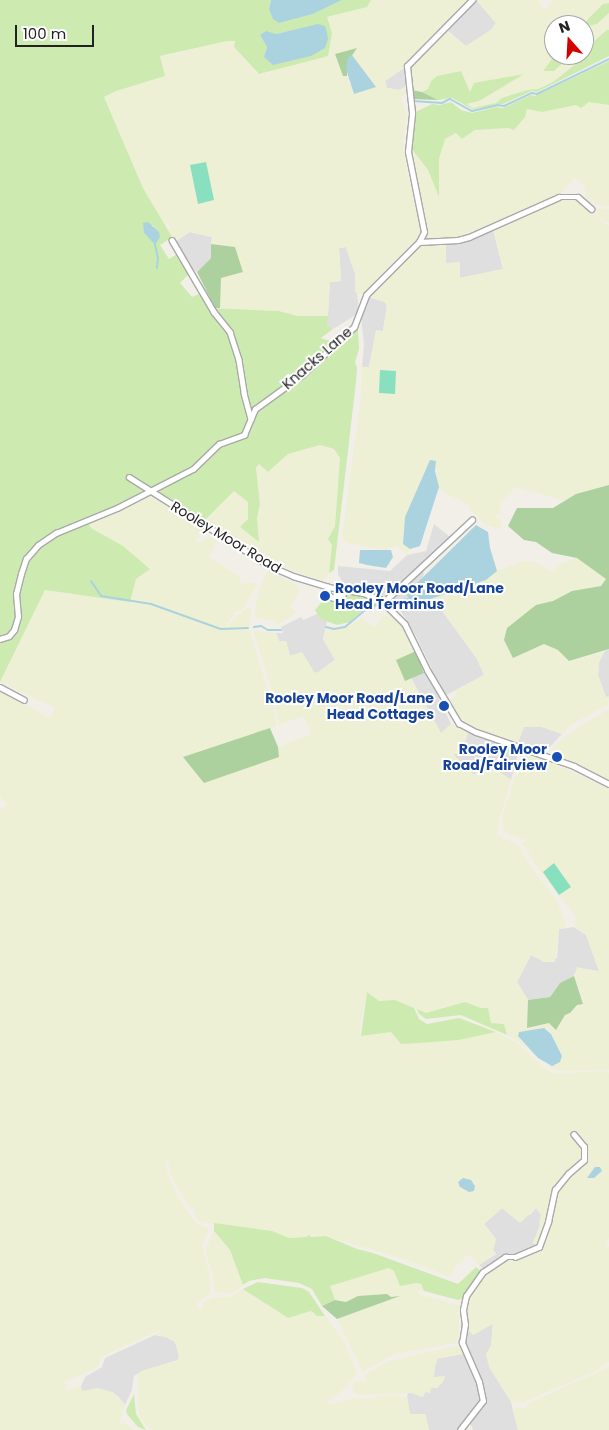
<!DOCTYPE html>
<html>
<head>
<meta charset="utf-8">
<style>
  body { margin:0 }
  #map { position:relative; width:609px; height:1430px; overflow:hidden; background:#f2efe9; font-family:Poppins,sans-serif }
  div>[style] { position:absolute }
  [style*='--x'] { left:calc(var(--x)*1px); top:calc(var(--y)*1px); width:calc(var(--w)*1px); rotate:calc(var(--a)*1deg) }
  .residential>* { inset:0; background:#e0dfdf }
  .farmland>* { inset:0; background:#eef0d5 }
  .grass>* { inset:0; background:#cdebb0 }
  .forest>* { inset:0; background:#add19e }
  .pitch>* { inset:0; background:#88e0be }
  .water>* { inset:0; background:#aad3df }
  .stream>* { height:2px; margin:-1px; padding:0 1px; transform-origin:1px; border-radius:1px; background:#aad3df }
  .roads { filter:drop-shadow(1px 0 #a9a9a9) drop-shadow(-1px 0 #a9a9a9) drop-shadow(0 1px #a9a9a9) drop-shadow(0 -1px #a9a9a9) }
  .minor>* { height:4.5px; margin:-2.25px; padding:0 2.25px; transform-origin:2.25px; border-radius:2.25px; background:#fff }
  .dots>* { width:14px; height:14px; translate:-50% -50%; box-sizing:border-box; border:2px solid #fff; border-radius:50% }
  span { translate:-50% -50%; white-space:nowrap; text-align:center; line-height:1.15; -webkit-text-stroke:4px #fff; paint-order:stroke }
  .street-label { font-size:14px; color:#222 }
  .transit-label { font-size:14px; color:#164399; font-weight:700 }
  .left { translate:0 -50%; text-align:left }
  .right { translate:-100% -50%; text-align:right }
  .north { position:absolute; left:544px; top:15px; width:50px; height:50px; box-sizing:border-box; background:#fff; border:1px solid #a7a7a7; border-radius:50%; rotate:341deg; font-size:14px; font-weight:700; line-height:20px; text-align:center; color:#222 }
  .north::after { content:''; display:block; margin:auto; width:18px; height:22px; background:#d40000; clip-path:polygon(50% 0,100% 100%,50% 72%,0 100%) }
  .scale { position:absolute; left:15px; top:25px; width:79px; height:22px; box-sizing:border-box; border:2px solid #222; border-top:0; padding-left:6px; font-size:15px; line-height:18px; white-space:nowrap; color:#222; -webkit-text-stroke:4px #fff; paint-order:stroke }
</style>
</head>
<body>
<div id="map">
  <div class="residential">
    <div style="clip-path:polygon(476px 0,496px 23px,491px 30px,466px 46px,447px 30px,449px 25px)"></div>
    <div style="clip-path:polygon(404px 68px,406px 87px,399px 90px,387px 88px,385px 81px)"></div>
    <div style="clip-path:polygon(493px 229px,503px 269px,460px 278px,459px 262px,446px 263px,446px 245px,465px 241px)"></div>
    <div style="clip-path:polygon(189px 232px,212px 237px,211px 258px,197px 272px,191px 267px,175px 242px)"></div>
    <div style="clip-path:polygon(346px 247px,355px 274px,355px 292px,357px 292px,359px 313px,333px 329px,327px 325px,330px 282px,341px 281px,339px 248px)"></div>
    <div style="clip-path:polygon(368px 297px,385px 302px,387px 306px,383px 331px,376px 331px,369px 367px,362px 367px,364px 344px,361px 317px,367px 306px)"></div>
    <div style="clip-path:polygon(434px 524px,450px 537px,425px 561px,423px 578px,407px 594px,420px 603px,433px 598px,477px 659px,484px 675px,439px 699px,451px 724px,441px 734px,411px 678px,432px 669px,416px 636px,394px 600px,389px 595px,383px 596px,345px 587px,338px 574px,338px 566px,390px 571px,407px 555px,426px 551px)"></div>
    <div style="clip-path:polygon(317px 614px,327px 622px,323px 639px,335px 660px,317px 673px,314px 672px,302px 652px,290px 656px,286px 641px,279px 641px,276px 633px,283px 633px,281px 627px,301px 617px,303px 620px)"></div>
    <div style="clip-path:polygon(609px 649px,609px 698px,606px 697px,598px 675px,599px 662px,604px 652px)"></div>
    <div style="clip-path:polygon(524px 727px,542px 727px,562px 734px,545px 752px,518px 742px)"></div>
    <div style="clip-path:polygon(468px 732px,519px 750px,511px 780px,489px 765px,484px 766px,474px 775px,452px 753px,461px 754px)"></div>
    <div style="clip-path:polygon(574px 927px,586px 935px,599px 971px,579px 968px,572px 978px,557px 987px,550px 997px,528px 1000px,517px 982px,531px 955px,543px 960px,557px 958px,559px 929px)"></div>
    <div style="clip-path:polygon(502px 1208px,530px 1215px,536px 1208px,541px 1214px,540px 1225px,533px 1243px,538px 1245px,484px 1270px,479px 1265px,496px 1254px,493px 1250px,496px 1239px,484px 1224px)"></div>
    <div style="clip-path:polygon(493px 1323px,491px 1346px,486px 1354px,511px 1402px,518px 1430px,473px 1430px,469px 1420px,466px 1418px,457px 1430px,429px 1430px,425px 1414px,410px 1415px,407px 1397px,408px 1393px,425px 1392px,445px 1377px,434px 1377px,434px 1369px,438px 1357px,467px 1353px,463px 1342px,467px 1328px,473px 1335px)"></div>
    <div style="clip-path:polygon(155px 1335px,166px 1337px,175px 1342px,179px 1355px,178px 1360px,142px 1371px,134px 1376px,132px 1390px,125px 1405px,117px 1395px,82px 1391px,81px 1386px,85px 1377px,102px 1367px,105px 1358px)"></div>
  </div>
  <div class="farmland">
    <div style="clip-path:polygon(evenodd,371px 0,467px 0,426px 44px,405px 63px,404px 68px,385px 81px,387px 88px,399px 90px,406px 87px,406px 94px,401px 96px,406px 115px,403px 141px,406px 167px,420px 225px,418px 237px,382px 273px,364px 295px,355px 292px,355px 274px,346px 247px,339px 248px,341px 281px,330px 282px,328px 316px,297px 316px,279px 311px,220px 308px,221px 278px,235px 247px,211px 244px,212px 237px,190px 232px,175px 242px,167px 229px,170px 228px,169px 224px,165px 225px,143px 188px,104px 97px,116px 91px,160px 57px,227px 41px,236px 41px,234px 47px,257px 74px,272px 72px,327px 17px,367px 7px,371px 0,356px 48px,352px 55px,376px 87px,354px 94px,347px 76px,343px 76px,335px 54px,356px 48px)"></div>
    <div style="clip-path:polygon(476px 0,537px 0,545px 10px,552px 0,609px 0,609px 3px,603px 4px,584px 25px,554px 25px,555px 55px,551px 62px,565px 61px,565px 55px,584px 55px,584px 32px,588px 26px,597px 24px,609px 13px,609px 30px,594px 41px,587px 55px,553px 82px,538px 89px,527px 90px,502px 98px,497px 103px,472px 108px,466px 104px,479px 101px,522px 74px,470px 92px,461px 71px,437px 76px,431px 81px,428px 89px,422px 92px,411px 90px,409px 66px,445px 30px,466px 46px,491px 30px,496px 23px)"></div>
    <div style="clip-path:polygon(589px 102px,609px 105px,609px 206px,594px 205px,594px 201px,585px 199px,585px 186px,575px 178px,557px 197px,478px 232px,474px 231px,462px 235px,462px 238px,425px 239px,411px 148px,428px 170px,439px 195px,439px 159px,444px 139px,457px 133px,462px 139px,475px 130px,508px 128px,527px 109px,542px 112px)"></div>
    <div style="clip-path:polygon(573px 198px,582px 202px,589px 212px,590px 210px,609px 226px,609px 485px,576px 495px,565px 501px,515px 487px,499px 506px,501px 514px,497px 514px,496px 518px,502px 521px,499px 529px,486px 525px,470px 510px,471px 508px,468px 505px,438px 489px,436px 461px,405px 517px,403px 539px,403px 544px,410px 549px,407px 555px,396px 545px,385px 550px,346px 543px,342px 538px,361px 395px,362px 367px,369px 367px,376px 330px,383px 331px,387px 306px,385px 302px,368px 297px,370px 293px,415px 249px,420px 246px,446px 245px,446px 263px,460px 263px,460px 278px,503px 269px,493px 229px,558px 200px)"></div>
    <div style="clip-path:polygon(593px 208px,609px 209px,609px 223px,601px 218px)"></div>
    <div style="clip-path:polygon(320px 445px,334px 450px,340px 457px,335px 526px,328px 539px,332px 545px,329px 573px,322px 581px,276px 564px,264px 552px,263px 558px,204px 521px,234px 490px,248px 502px,248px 519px,259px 542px,257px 518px,260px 504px,256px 468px,259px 464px,269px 472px,288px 454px)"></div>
    <div style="clip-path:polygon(evenodd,150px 495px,205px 530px,196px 540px,197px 543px,210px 536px,217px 541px,209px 557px,239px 576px,241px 585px,248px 582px,258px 584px,242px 610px,232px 613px,234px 615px,228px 622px,227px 628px,234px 618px,249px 607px,252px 607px,249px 629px,275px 714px,277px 726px,184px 757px,279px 757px,278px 747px,311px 734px,304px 716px,279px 725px,272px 691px,253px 630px,276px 633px,279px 641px,286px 641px,290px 656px,302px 652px,314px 672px,317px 673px,335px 660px,323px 639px,327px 628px,332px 630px,344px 628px,362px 618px,374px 628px,382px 615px,389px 617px,391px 611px,407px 631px,416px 651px,405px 681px,411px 678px,441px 733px,451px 724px,468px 732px,461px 754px,453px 754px,473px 775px,489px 765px,511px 780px,499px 821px,497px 835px,518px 845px,527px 861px,557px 901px,565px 923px,566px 928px,559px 929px,555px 962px,544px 962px,531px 955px,517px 982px,528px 1000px,527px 1028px,549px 1023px,556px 1029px,565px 1015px,570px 1013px,577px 1005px,583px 1003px,574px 976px,577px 967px,592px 971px,599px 971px,586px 935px,574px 927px,576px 917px,541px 873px,522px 843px,526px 840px,511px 835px,503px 829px,503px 814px,523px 754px,525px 752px,544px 759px,609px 789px,609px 1070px,561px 1071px,551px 1068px,518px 1041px,507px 1035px,504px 1024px,490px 1023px,481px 1008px,465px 1002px,426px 1013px,395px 1000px,379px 1001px,367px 992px,360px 1027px,361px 1036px,391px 1032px,420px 1043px,459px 1040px,496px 1032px,517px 1043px,542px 1066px,555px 1074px,607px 1071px,609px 1073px,609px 1238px,605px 1248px,609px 1247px,609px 1362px,593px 1372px,524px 1402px,511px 1402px,489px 1367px,486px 1354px,491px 1346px,493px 1324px,473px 1335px,467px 1328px,465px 1303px,484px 1275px,504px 1261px,517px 1261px,538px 1253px,542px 1248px,533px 1243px,540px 1225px,539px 1222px,541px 1215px,536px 1208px,520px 1223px,502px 1208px,500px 1210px,484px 1224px,496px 1239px,493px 1250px,496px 1254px,479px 1265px,469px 1254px,454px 1269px,450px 1277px,409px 1261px,326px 1236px,310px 1235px,306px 1237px,289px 1238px,272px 1231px,206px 1223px,197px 1220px,194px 1209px,190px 1209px,172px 1178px,168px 1161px,165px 1162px,169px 1178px,178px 1197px,194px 1221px,209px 1229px,202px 1247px,210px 1276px,210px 1294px,197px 1303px,199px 1310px,203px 1308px,203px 1303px,213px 1298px,229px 1297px,243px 1289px,288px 1318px,311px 1311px,317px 1316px,325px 1316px,344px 1341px,357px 1374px,342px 1391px,327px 1401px,328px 1405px,355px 1398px,370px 1399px,385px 1395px,407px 1397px,410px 1414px,425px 1414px,429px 1430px,151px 1430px,140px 1418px,138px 1409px,138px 1375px,142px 1371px,178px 1360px,179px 1355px,175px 1342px,166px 1337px,155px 1335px,167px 1327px,101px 1357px,98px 1367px,65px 1382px,67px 1390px,81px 1386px,82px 1391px,97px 1388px,113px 1392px,125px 1405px,119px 1425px,123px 1422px,135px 1430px,0 1430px,0 810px,7px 805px,0 796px,0 691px,50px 718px,55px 708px,0 682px,45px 590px,130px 602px,136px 579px,150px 568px,103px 534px,91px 528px,87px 522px,150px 495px,548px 1029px,562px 1056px,562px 1060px,548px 1066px,520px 1039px,548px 1029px)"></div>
    <div style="clip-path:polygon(577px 557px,606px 579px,601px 586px,572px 591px,553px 601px,536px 605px,513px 658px,544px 644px,558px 650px,569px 661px,604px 652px,599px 662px,598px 675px,606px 697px,609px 696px,608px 705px,574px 723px,562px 734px,542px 727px,524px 727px,518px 742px,472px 728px,458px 716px,449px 700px,457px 696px,454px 691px,484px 675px,477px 659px,433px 598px,458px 591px,486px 580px,497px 571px,522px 561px,535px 562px,552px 572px,559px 565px)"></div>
    <div style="clip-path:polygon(267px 571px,296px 585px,300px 590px,291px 606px,296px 613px,277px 626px,274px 621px,254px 617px,259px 589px)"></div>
    <div style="clip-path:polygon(609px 709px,609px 781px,550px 754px,555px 745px,574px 730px)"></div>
    <div style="clip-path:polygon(214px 1231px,230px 1250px,243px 1285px,232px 1293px,214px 1292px,213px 1274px,205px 1251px)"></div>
    <div style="clip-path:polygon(389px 1268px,421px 1284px,424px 1291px,418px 1291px,418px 1294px,459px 1305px,459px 1338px,455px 1343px,392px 1355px,363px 1372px,337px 1319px,398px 1297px,358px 1296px,346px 1302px,335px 1300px,329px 1286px)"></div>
    <div style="clip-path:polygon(456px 1346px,461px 1347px,464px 1354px,436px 1359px,434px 1377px,445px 1376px,443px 1382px,437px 1388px,431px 1388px,430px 1393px,425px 1392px,423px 1397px,411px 1393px,365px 1395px,355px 1394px,353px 1391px,352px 1386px,356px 1380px,364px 1382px,367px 1381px,364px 1375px,389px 1361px)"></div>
    <div style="clip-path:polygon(609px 1367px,609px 1430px,518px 1430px,512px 1407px,521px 1409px,526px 1407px,527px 1404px)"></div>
  </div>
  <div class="grass">
    <div style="clip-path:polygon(evenodd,0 0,271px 0,269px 9px,279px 23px,313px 14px,342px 0,371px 0,367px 7px,327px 17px,332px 33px,328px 56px,259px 74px,234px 47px,235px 41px,227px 41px,160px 56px,165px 76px,116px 91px,104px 97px,143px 188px,172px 237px,160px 245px,169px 259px,177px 254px,189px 274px,180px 283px,192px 297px,199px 294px,209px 308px,279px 311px,297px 316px,328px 316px,327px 325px,333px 329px,321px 338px,339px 344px,358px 329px,359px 349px,355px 362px,357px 368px,356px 382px,334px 570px,329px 573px,332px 545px,328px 539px,335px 526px,340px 458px,334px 449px,320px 445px,288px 454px,268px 472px,259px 464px,256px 468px,260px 504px,257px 518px,259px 542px,240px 527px,248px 519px,248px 502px,234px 491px,204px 521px,149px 486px,132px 498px,86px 518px,91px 528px,123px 546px,150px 569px,136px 579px,130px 602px,45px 590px,0 682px,0 0,318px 25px,264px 57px,267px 47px,260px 35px,276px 34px,318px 25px,0 0,153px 225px,160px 237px,153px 243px,144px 233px,153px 225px)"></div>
    <div style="clip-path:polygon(609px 3px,609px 13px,597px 24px,588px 26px,584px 32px,584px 25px,588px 19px,603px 4px)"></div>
    <div style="clip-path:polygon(607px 30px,609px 30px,609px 56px,537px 92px,532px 91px,503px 104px,472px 109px,452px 98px,438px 100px,422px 92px,428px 89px,431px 81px,437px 76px,461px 71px,470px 92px,474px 83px,524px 74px,479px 101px,467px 104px,472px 108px,496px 103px,502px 98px,527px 90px,538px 89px,553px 82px,587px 55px,594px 41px)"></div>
    <div style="clip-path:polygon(555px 55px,565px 55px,565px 61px,554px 71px,543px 71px)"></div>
    <div style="clip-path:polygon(609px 61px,609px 105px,589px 102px,581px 108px,576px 105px,542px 112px,527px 109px,525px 117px,514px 130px,508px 128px,475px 130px,462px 139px,456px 133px,445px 139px,439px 159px,439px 197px,428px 170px,411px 148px,415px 112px,432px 104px,440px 105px,451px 102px,461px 110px,472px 113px,496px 107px,503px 108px,531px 95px,535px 96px)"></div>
    <div style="clip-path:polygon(353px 594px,377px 601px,375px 608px,366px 607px,350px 622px,337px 625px,320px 619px,315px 610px,325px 598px,332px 601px)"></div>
    <div style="clip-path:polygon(367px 992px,379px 1001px,395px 1000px,414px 1008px,419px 1019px,427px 1024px,459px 1018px,496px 1032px,459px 1040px,420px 1043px,401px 1044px,391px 1032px,361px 1036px)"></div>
    <div style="clip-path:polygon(465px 1002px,481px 1008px,488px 1008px,491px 1023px,504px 1024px,507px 1035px,461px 1015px,426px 1019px,419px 1014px,417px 1009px,426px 1013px)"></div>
    <div style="clip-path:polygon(214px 1223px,272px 1231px,289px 1238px,306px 1237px,310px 1235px,311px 1237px,326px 1236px,357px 1249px,373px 1253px,458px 1284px,476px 1267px,482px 1272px,462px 1299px,458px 1300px,424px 1291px,421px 1284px,416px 1283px,400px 1286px,394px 1271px,389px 1268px,330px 1286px,335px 1300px,322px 1306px,312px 1289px,299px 1283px,264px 1278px,249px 1281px,243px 1285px,230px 1250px,214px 1231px)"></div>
    <div style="clip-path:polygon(258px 1282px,302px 1288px,309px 1292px,325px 1316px,317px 1316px,311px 1311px,288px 1318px,243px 1289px)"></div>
    <div style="clip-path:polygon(134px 1394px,136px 1414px,146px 1430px,138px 1427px,127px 1414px,126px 1410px)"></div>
  </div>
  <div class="forest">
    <div style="clip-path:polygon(357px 48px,347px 63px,347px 76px,343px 76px,335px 54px)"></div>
    <div style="clip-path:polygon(411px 90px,422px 92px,438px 100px,412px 99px)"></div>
    <div style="clip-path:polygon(211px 244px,235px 247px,243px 272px,221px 278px,220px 308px,215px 308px,197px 272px,211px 258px)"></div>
    <div style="clip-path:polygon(609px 485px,609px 649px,569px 661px,558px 650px,544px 644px,513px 658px,504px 640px,507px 628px,536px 605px,553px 601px,572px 591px,601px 586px,606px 579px,577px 558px,552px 553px,536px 542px,524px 540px,508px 526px,517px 508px,553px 508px,576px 494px)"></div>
    <div style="clip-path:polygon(416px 651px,424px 673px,405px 681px,396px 660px)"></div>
    <div style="clip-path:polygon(270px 728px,278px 747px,279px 757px,204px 783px,183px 757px)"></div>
    <div style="clip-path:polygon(574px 976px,583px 1004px,577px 1005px,570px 1013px,565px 1015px,556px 1030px,549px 1023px,527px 1028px,528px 1000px,550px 997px,560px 983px)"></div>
    <div style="clip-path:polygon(387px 1294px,391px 1297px,400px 1296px,337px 1319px,322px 1306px,335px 1300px,346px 1302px,358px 1296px)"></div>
  </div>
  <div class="pitch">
    <div style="clip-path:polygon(206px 162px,214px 200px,198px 204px,190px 165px)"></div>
    <div style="clip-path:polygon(380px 370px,396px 371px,395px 394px,379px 393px)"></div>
    <div style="clip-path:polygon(554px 863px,571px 887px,559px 895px,543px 872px)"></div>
  </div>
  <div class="water">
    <div style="clip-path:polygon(271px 0,342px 0,313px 14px,279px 23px,273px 19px,269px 9px)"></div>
    <div style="clip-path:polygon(318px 24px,325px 26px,327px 32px,328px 39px,325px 48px,311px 56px,273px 65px,264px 57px,267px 47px,260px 35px,266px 31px,276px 34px)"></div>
    <div style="clip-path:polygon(352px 55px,376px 87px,354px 94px,346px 69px,348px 58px)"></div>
    <div style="clip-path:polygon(148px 222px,159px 232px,160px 237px,155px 245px,144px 233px,143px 223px)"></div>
    <div style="clip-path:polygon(430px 460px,436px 461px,435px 471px,439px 487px,420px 546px,410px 549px,403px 544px,405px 517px)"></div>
    <div style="clip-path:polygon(476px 525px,488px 532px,490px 548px,497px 571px,486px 580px,413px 605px,406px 594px)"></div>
    <div style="clip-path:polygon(360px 550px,391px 550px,393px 557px,386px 568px,367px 565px,359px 563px)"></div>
    <div style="clip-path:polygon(544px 1028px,551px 1034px,562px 1056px,560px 1062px,552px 1066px,538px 1058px,518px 1036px,519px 1032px)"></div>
    <div style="clip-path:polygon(595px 1167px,600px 1167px,602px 1171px,594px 1178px,587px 1178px)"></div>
    <div style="clip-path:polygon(463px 1178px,471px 1180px,475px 1186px,474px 1191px,469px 1192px,460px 1187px,458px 1182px)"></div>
  </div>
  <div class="stream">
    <div style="--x:413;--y:101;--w:29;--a:4"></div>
    <div style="--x:442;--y:103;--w:9;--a:-27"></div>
    <div style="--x:450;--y:99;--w:25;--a:29"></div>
    <div style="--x:472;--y:111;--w:26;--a:-13"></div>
    <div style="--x:497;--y:105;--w:7;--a:8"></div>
    <div style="--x:504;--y:106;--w:31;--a:-25"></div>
    <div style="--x:532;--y:93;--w:5;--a:11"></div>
    <div style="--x:537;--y:94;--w:80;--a:-25.9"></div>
    <div style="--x:155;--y:245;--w:13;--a:77"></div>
    <div style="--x:158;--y:258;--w:10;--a:96"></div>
    <div style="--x:91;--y:581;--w:18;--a:56"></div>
    <div style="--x:101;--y:596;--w:51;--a:9.1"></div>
    <div style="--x:151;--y:604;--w:74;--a:19.7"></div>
    <div style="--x:221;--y:629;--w:27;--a:-2"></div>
    <div style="--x:396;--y:601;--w:13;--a:-9"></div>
    <div style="--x:254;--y:627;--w:7;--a:-8"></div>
    <div style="--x:261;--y:626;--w:8;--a:30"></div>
    <div style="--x:268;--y:630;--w:13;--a:0"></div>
    <div style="--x:326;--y:627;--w:8;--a:14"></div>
    <div style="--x:334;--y:629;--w:11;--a:-10"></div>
    <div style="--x:345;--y:627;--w:26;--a:-40"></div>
    <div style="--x:365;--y:610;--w:12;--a:-24"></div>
  </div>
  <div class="roads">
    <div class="minor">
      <div style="--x:172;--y:240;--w:83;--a:59.7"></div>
      <div style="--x:214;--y:312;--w:26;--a:51"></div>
      <div style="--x:230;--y:332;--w:29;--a:72"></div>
      <div style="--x:239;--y:360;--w:33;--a:81"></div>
      <div style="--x:244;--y:393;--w:27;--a:75"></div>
      <div style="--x:419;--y:242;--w:39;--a:-3"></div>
      <div style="--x:458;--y:240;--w:11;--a:-15"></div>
      <div style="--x:469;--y:237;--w:98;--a:-24"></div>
      <div style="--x:559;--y:197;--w:19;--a:0"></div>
      <div style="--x:578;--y:197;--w:18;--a:41"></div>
      <div style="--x:129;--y:477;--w:167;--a:32.3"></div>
      <div style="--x:270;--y:566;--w:25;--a:23"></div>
      <div style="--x:293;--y:576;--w:37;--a:17"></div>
      <div style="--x:346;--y:590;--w:6;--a:121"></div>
      <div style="--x:343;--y:595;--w:6;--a:162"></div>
      <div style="--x:337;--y:597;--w:4;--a:166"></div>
      <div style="--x:333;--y:598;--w:7;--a:-153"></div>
      <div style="--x:327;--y:595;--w:8;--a:-83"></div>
      <div style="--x:328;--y:587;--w:18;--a:9"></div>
      <div style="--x:346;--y:590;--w:17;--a:10"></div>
      <div style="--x:363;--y:593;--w:18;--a:19"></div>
      <div style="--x:380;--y:599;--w:35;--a:45"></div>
      <div style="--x:405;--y:624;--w:52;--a:63.9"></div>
      <div style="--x:428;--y:671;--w:61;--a:59.2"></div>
      <div style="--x:459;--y:723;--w:19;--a:28"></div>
      <div style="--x:476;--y:732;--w:104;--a:19.1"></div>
      <div style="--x:574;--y:766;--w:39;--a:27"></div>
      <div style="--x:385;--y:601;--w:119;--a:-43"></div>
      <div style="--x:0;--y:639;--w:9;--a:-18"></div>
      <div style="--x:9;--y:636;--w:8;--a:-50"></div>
      <div style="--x:14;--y:630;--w:14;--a:-73"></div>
      <div style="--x:18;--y:617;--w:23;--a:-95"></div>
      <div style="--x:16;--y:594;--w:21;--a:-76"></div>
      <div style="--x:21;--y:574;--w:16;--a:-72"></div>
      <div style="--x:26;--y:559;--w:18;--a:-49"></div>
      <div style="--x:38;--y:545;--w:22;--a:-34"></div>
      <div style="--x:56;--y:533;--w:66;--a:-22.3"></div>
      <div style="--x:117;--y:508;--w:85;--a:-27.2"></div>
      <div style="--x:193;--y:469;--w:36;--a:-44"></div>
      <div style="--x:219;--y:444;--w:27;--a:-20"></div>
      <div style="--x:244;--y:435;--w:28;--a:-67"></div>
      <div style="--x:255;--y:409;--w:58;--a:-35.9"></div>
      <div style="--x:302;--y:375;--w:71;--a:-42.7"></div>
      <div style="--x:354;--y:327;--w:34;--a:-69"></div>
      <div style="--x:366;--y:295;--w:75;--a:-45"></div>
      <div style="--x:419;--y:242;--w:11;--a:-63"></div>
      <div style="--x:424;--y:232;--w:82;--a:-101.3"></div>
      <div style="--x:408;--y:152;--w:39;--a:-84"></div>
      <div style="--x:412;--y:113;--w:47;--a:-96.1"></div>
      <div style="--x:407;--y:66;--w:93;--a:-45.4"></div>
      <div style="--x:0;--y:687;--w:27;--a:28"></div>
      <div style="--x:460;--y:1430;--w:37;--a:-52"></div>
      <div style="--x:483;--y:1401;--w:19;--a:-102"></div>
      <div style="--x:479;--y:1382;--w:43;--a:-113.6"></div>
      <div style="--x:462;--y:1343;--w:18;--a:-81"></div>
      <div style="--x:465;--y:1325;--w:15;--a:-98"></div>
      <div style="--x:463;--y:1310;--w:14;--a:-78"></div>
      <div style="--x:466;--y:1296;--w:29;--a:-55"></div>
      <div style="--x:483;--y:1272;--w:27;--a:-34"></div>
      <div style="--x:505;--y:1257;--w:10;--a:0"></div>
      <div style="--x:515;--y:1257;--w:26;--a:-23"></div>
      <div style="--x:539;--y:1247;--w:27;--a:-70"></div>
      <div style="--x:548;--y:1222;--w:33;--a:-78"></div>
      <div style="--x:555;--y:1190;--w:21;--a:-51"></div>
      <div style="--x:568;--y:1174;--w:21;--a:-41"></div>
      <div style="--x:584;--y:1160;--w:13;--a:-90"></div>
      <div style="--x:584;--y:1147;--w:16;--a:-130"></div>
    </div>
  </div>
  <div class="dots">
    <div style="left:325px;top:596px;background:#1a4fb4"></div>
    <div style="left:444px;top:706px;background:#1a4fb4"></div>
    <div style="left:557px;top:757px;background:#1a4fb4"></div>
  </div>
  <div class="street-label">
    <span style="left:317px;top:358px;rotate:-41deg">Knacks Lane</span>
    <span style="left:226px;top:537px;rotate:31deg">Rooley Moor Road</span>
  </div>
  <div class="transit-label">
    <span class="left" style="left:335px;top:596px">Rooley Moor Road/Lane<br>Head Terminus</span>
    <span class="right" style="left:434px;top:706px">Rooley Moor Road/Lane<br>Head Cottages</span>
    <span class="right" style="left:547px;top:757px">Rooley Moor<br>Road/Fairview</span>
  </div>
  <div class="north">N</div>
  <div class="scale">100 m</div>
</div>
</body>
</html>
